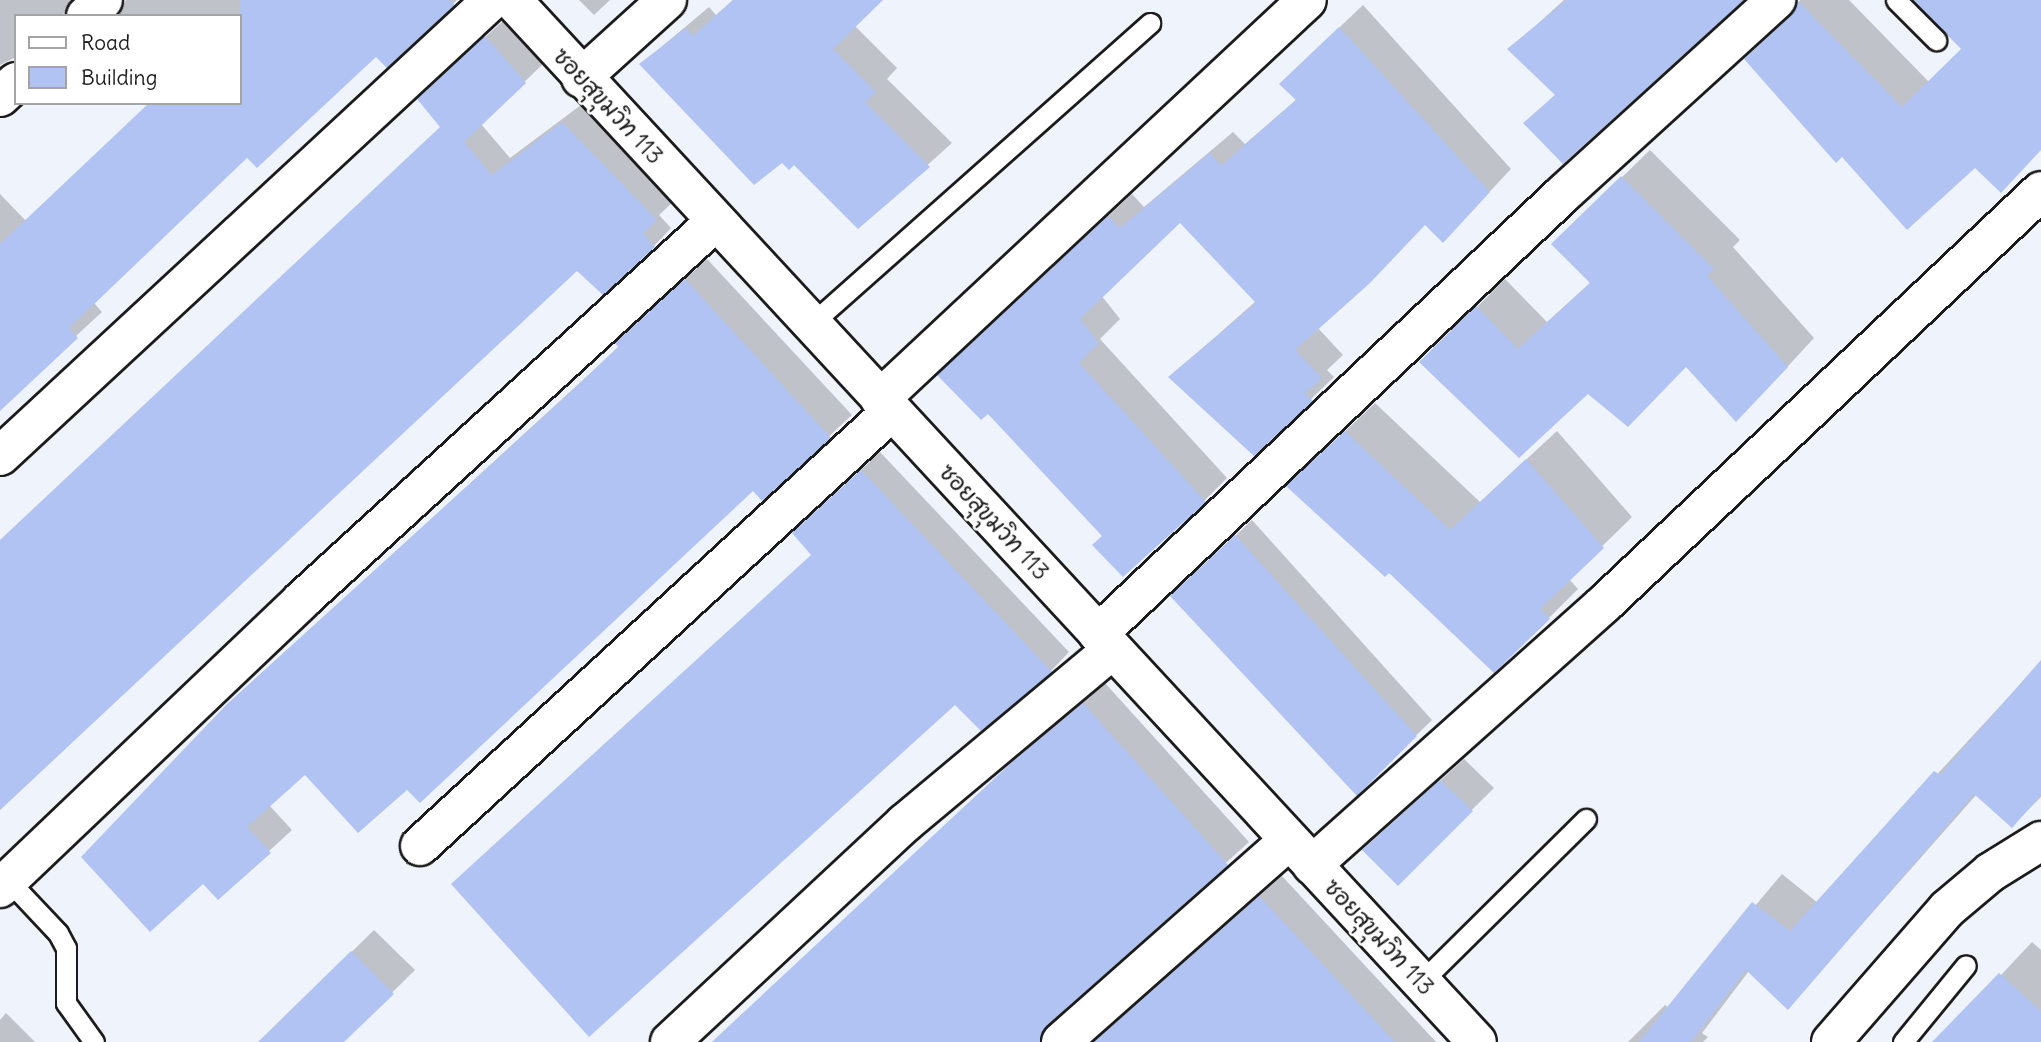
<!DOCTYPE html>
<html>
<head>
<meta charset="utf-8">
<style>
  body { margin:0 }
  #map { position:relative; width:2041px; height:1042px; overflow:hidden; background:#eff3fc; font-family:Delius,"Playpen Sans Thai",sans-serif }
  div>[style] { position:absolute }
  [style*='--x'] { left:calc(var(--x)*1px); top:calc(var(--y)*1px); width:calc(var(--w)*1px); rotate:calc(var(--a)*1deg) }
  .shadow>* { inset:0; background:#0003 }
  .building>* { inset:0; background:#b0c3f2 }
  .roads { filter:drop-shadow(2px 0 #1c1c1c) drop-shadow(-2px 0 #1c1c1c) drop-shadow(0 2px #1c1c1c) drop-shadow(0 -2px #1c1c1c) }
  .lane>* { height:19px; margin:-9.5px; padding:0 9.5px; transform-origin:9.5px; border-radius:9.5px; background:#fff }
  .street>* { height:38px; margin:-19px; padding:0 19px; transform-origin:19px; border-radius:19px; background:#fff }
  .secondary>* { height:38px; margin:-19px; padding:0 19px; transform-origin:19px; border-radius:19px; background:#fff }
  span { translate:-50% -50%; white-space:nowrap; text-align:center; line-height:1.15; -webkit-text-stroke:5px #fff; paint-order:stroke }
  .street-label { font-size:23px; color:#1c1c1c }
  .legend { position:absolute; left:14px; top:14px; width:228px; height:91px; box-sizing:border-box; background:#fff; border:2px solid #a4a4a4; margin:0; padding:9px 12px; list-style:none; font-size:21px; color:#1c1c1c }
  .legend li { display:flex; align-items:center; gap:14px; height:35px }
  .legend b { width:35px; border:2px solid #a4a4a4 }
</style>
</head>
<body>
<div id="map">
  <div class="shadow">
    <div style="clip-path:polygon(0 0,77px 0,61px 16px,16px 16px,16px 57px,0 65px)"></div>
    <div style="clip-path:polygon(126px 0,457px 0,387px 65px,376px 55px,247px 155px,93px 302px,102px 312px,0 406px,0 194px,26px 221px,240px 103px,240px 16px,119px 16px)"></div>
    <div style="clip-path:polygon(579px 0,610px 0,594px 15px)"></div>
    <div style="clip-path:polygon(733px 0,881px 0,855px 26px,897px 68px,887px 79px,952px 143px,858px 227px,794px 163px,641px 64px,709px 7px,716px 15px)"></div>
    <div style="clip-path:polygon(1564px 0,1741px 0,1526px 123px,1556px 94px,1510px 49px)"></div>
    <div style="clip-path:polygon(1800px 0,1849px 0,1929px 82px,1963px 49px,1916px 0,2041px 0,2041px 149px,1975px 165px,1842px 154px,1746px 59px,1794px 13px)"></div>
    <div style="clip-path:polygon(1363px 5px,1511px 169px,1465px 218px,1425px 223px,1317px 327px,1343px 355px,1327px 370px,1334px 377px,1254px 454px,1170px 377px,1256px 301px,1180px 220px,1101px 295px,1120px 319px,1100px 339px,1227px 478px,1204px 501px,1104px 536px,962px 353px,1132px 194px,1144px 207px,1233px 132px,1245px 144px,1297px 99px,1304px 61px)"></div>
    <div style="clip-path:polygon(504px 20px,543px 64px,481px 124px,510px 158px,581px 105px,674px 201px,659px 215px,671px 228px,654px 246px,577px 268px,0 810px,0 541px,442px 127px,437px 81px)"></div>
    <div style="clip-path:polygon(1650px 150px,1740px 240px,1733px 247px,1814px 338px,1764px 392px,1687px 365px,1588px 391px,1422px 362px,1505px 279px,1547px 322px,1591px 282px,1582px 216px)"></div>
    <div style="clip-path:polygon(707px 259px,852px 415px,762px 498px,753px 488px,407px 788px,306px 772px,269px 805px,292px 830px,218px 898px,228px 705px,620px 346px,639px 322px)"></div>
    <div style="clip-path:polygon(1375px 403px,1480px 502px,1557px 431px,1632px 517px,1569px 579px,1578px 589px,1549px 618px,1318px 457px)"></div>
    <div style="clip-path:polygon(880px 452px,1069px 652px,1051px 671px,813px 554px,813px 515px)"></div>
    <div style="clip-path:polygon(1252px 520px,1432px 720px,1357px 793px,1188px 581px)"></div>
    <div style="clip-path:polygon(2041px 662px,2041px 797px,2012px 826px,1977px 794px,1788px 1008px,1749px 971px,1702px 1033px,1708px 1037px,1703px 1042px,1628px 1042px,1665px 1005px,1669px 1008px,1782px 874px,1818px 903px)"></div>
    <div style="clip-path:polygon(1105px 683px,1249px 842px,1067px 1006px,1060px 1023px,1086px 1042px,712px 1042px,1036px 741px)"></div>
    <div style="clip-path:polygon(1464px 759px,1494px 788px,1398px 883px,1364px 850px)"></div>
    <div style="clip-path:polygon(1282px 876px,1436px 1042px,1089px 1042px,1099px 1037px)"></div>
    <div style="clip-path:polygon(374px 930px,415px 970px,342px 1042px,268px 1042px,264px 1038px)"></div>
    <div style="clip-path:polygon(2032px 942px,2041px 950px,2041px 1042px,1938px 1042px)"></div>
    <div style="clip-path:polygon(6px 1013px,35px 1042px,0 1042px,0 1020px)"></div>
  </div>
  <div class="building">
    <div style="clip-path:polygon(240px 0,450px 0,455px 5px,387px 68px,376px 57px,257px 168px,247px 158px,69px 328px,78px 338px,0 411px,0 244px,149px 103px,240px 103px)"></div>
    <div style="clip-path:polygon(733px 0,883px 0,833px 49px,876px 92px,865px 102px,930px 167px,858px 229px,794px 165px,789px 170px,782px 163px,754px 185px,639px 64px,686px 28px,693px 36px)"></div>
    <div style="clip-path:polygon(1567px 0,1744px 0,1563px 164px,1523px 123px,1555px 95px,1507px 49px)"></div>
    <div style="clip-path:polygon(1797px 0,1902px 107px,1961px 49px,1913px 0,2041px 0,2041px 150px,2001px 193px,1975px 168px,1907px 230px,1842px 157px,1836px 163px,1744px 59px,1791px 16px)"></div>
    <div style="clip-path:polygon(1339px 27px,1490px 192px,1443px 243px,1425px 225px,1370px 283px,1295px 350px,1322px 378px,1305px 393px,1313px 401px,1254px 456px,1168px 377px,1256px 303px,1180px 223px,1080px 319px,1099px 343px,1079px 363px,1206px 502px,1123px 577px,1092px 545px,1102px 536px,988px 414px,981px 420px,937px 375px,1108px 216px,1120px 228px,1210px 153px,1221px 166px,1296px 100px,1279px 84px)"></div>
    <div style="clip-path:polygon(485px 36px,526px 83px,464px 142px,492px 175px,562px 122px,657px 220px,643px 234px,655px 247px,603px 295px,577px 271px,0 810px,0 540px,440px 127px,417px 99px)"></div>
    <div style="clip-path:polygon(1621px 176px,1714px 269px,1707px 276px,1788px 367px,1736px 422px,1686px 367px,1628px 427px,1588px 394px,1519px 458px,1419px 362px,1476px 306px,1518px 349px,1590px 283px,1551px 244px)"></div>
    <div style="clip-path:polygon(685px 279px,831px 438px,762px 501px,753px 491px,420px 803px,407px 790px,358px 833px,305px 775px,247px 827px,271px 853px,218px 900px,203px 884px,150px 932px,81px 857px,227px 704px,560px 402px,618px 347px,615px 343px)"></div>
    <div style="clip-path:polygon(1345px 431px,1450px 530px,1526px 459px,1604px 548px,1540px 609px,1550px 619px,1494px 673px,1389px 573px,1385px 577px,1286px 486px)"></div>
    <div style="clip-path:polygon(861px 470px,1052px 672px,981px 731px,955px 705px,589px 1037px,451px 884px,811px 555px,792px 533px)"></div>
    <div style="clip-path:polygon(1235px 535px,1417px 736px,1357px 796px,1170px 596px)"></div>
    <div style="clip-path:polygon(2041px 660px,2041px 795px,2012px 828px,1974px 794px,1788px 1010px,1746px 970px,1691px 1042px,1639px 1042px,1752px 902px,1790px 931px,1934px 771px,1940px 775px)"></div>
    <div style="clip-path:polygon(1083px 703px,1228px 865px,1046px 1026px,1040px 1042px,712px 1042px,1012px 762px)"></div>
    <div style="clip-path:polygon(1440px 780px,1473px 811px,1398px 886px,1362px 850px)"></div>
    <div style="clip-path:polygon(1259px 896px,1395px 1042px,1094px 1042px)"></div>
    <div style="clip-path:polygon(351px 951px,394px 994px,344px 1042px,258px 1042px)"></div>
    <div style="clip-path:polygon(1999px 973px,2041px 1011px,2041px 1042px,1932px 1042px)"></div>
  </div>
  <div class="roads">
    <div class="lane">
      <div style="--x:1896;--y:0;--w:57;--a:45"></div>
      <div style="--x:810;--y:325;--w:455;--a:-41.6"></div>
      <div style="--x:8;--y:880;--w:73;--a:46.7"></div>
      <div style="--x:58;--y:933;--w:17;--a:62"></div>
      <div style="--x:66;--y:948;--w:55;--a:90"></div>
      <div style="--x:66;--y:1003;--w:48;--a:54.3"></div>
      <div style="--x:1421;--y:982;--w:232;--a:-44.7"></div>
      <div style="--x:1903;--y:1042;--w:99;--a:-50.7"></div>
    </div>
    <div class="street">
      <div style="--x:86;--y:16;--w:23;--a:-43"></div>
      <div style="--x:581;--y:78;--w:116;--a:-42.2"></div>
      <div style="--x:0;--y:97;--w:22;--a:-43"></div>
      <div style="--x:880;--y:399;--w:584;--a:-43.06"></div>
      <div style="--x:0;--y:456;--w:671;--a:-42.83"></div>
      <div style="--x:1098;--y:634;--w:642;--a:-43.42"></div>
      <div style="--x:1564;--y:193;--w:287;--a:-42.3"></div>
      <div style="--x:420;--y:846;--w:640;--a:-42.66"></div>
      <div style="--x:1312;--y:865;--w:392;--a:-41.8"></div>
      <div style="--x:1604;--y:604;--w:601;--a:-43.38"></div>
      <div style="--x:0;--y:888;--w:417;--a:-43.6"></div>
      <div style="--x:302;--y:600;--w:560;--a:-42.47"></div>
      <div style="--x:670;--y:1042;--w:321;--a:-43"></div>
      <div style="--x:905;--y:823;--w:270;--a:-39.9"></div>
      <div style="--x:1061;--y:1042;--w:305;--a:-41.5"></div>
      <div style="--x:1831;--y:1042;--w:176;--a:-48.9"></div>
      <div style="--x:1947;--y:909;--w:57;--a:-40.1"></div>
      <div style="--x:1991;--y:872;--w:59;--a:-31.8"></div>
    </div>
    <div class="secondary">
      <div style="--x:512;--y:0;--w:1420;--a:47.2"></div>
    </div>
  </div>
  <div class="street-label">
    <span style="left:608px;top:106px;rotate:47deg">ซอยสุขุมวิท 113</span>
    <span style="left:994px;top:522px;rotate:47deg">ซอยสุขุมวิท 113</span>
    <span style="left:1379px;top:937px;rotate:47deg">ซอยสุขุมวิท 113</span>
  </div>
  <ul class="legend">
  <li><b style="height:9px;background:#fff"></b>Road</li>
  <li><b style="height:19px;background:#b0c3f2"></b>Building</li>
  </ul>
</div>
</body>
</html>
